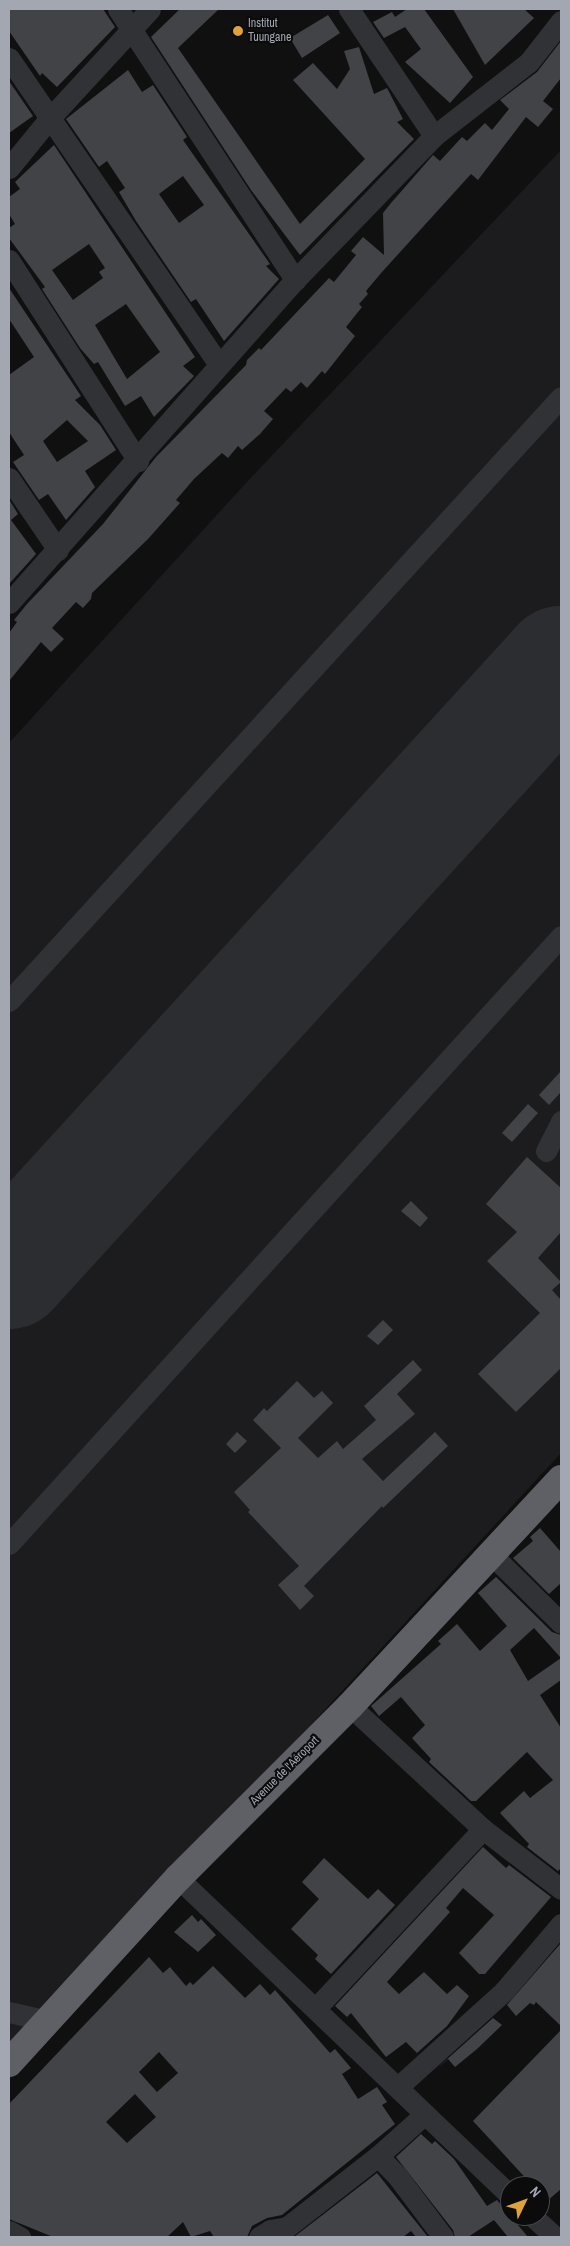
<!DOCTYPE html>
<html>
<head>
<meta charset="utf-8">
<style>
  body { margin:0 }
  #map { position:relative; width:570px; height:2246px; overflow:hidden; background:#101011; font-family:"Archivo Narrow",sans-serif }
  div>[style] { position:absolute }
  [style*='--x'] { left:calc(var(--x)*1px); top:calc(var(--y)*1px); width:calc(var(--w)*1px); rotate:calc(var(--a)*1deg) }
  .built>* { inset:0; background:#1c1c1e }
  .runway>* { height:118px; margin:-59px; padding:0 59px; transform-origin:59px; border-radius:59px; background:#2c2d30 }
  .building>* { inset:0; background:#424347 }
  .minor>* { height:21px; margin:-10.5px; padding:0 10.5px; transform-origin:10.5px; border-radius:10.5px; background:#313236 }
  .highway>* { height:28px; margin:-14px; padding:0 14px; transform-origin:14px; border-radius:14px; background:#5e6066 }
  .dots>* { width:14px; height:14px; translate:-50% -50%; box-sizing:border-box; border:2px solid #0b0b0c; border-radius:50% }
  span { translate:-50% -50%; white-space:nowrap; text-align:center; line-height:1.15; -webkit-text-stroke:4px #0b0b0c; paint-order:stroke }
  .poi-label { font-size:12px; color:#a3a7b1 }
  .left { translate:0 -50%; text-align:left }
  .street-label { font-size:12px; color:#a3a7b1 }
  .frame { position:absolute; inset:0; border:10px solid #a3a7b1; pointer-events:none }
  .north { position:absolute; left:500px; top:2176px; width:50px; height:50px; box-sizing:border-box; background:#0b0b0c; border:1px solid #48494e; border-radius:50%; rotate:48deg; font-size:14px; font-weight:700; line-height:20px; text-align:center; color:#a3a7b1 }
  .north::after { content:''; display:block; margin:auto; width:18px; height:22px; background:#dea23b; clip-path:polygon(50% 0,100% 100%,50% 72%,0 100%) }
</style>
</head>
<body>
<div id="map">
  <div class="built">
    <div style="clip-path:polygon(561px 150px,561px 1453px,9px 2053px,9px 743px,245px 484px)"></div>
  </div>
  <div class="runway">
    <div style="--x:9;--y:1270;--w:819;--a:-47.62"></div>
  </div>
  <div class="building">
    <div style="clip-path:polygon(9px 9px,103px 9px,115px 27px,57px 87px,42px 73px,40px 76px,9px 31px)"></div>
    <div style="clip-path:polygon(180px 9px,219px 9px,178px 48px,300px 224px,365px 159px,293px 80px,313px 63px,337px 89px,350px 69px,344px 51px,359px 47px,374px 94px,387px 88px,403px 119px,397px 122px,414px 139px,300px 255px,251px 190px,151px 37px)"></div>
    <div style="clip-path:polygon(407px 9px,424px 9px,473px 77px,450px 103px,405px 62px,421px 49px,405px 27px,384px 38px,373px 22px,392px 12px,395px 17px)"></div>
    <div style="clip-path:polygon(453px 9px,524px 9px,534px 18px,485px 65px)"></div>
    <div style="clip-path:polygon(328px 15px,340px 33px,302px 58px,290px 38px)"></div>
    <div style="clip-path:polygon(561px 41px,561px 78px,543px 101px,553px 109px,538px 127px,526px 117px,478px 180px,471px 174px,382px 272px,366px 291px,368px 294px,359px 304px,362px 307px,346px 327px,355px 336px,325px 374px,322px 371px,307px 388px,301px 382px,291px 392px,286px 388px,264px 411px,273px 419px,260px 434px,242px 450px,238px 446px,228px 458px,222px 453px,194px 479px,176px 500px,180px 503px,148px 539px,92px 593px,91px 599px,83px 608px,76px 602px,52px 628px,64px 639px,51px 652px,41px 642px,9px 681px,9px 633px,17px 622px,14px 620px,27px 604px,103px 524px,156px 457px,246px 365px,247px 360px,259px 348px,261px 350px,329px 278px,334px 282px,356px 255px,351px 251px,363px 237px,384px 255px,383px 213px,391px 203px,433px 155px,440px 161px,462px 137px,467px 141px,485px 123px,492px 130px,509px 109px,500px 100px,537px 72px)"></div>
    <div style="clip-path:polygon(evenodd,128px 70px,142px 92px,153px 85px,187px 137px,183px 140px,270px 264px,266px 266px,279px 279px,224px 341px,196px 299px,191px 302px,136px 221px,119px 192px,125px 188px,107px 161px,99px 167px,66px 119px,128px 70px,183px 176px,204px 205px,179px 223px,159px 194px,183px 176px)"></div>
    <div style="clip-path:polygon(9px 81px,33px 116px,9px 133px)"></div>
    <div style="clip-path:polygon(evenodd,54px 145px,195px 357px,183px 366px,194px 376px,154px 417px,141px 396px,125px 406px,98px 362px,94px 364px,80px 348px,42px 289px,45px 287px,9px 238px,9px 228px,15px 224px,9px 214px,9px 197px,20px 189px,15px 182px,54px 145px,89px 244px,105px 268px,99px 272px,103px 278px,73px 300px,52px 270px,89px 244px,54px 145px,126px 304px,160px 352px,127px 379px,95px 325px,126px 304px)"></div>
    <div style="clip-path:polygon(evenodd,9px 288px,81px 396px,75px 400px,100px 425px,116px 450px,85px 471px,95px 487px,66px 520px,48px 494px,39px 500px,13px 462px,24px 455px,9px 432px,9px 375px,34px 357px,9px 319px,9px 288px,67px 420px,88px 441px,57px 462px,43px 441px,67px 420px)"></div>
    <div style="clip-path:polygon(10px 501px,18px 514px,11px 520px,36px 554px,9px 584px)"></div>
    <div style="clip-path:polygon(561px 1071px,561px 1092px,549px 1105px,539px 1095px)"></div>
    <div style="clip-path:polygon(528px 1104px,538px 1113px,512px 1142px,502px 1133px)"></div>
    <div style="clip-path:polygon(527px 1157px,561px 1188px,561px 1232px,538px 1258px,561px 1282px,552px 1290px,561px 1300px,561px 1368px,516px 1412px,478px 1374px,540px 1313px,487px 1261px,517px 1232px,486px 1204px)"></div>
    <div style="clip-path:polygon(411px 1201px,428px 1218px,420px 1227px,401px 1211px)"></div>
    <div style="clip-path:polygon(383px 1320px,393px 1330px,378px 1345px,367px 1336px)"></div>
    <div style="clip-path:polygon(413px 1360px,422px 1370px,397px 1394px,415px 1414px,362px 1459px,383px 1481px,435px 1432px,448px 1446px,383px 1508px,382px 1506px,304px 1586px,314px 1596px,300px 1610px,278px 1585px,299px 1566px,248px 1512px,250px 1510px,234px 1492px,281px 1448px,253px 1420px,264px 1408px,267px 1411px,297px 1381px,314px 1398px,322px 1391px,333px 1403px,298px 1438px,318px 1458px,337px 1441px,343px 1449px,376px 1420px,364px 1406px)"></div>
    <div style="clip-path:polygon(237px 1432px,247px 1441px,235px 1453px,226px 1444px)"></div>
    <div style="clip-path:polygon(540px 1528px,561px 1552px,561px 1583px,549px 1594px,513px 1558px,533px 1541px,530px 1537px)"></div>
    <div style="clip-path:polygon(496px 1577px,552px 1632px,561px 1635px,561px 1658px,534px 1628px,510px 1650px,528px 1681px,561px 1658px,561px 1680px,540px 1695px,561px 1728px,561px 1868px,558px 1871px,527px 1847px,529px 1844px,500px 1813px,524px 1791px,530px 1798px,553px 1780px,527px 1752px,476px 1801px,471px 1801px,429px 1762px,431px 1759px,412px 1738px,425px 1725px,401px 1697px,379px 1716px,371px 1706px,441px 1644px,438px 1641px,457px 1624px,480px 1651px,507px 1626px,478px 1593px)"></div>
    <div style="clip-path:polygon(483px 1847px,506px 1868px,509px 1865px,551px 1897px,485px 1974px,479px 1974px,459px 1953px,494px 1915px,463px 1888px,446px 1908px,450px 1912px,387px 1982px,399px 1994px,424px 1972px,447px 1994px,457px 1985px,469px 1996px,447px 2026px,417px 2053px,406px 2042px,386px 2057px,351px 2013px,347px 2017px,335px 2006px)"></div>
    <div style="clip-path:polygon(324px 1858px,368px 1899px,378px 1889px,395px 1905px,331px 1974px,315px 1959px,318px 1955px,291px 1929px,319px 1899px,302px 1882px)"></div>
    <div style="clip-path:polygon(192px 1915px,198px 1922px,201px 1919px,216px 1935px,198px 1952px,174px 1932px)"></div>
    <div style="clip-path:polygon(561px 1943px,561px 2026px,536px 2002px,534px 2005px,530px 2003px,516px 2016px,507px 2005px)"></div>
    <div style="clip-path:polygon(evenodd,149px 1957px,163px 1973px,170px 1967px,186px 1986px,190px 1982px,193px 1985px,213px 1966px,245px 1998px,260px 1984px,270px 1995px,275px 1990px,330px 2053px,335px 2049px,351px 2068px,342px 2074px,358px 2099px,377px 2087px,387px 2102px,382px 2105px,395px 2124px,282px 2215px,267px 2218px,252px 2226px,247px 2237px,214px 2237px,210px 2231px,191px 2237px,183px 2222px,167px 2237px,53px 2237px,9px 2219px,9px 2104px,149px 1957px,159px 2052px,178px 2073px,157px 2092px,139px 2072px,159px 2052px,149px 1957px,135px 2094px,156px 2117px,127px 2143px,106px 2122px,135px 2094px)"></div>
    <div style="clip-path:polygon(493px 2018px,502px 2025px,477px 2049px,455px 2067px,448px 2059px,434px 2071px)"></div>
    <div style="clip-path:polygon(561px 2030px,561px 2189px,547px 2201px,540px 2193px,540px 2186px,533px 2186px,473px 2121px)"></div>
    <div style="clip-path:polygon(421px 2134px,432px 2144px,435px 2141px,454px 2159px,487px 2206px,497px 2200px,528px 2237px,508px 2237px,494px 2220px,468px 2237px,455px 2237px,453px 2230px,396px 2157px)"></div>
    <div style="clip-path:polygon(377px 2173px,428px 2237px,416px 2237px,411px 2231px,403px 2237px,294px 2237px)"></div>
  </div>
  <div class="minor">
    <div style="--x:118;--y:9;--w:324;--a:56.8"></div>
    <div style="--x:349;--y:9;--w:153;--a:56.2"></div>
    <div style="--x:9;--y:58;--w:372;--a:55.6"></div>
    <div style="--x:9;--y:168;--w:63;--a:-50.8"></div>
    <div style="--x:49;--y:119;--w:149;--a:-47.4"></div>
    <div style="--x:9;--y:260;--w:239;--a:57.3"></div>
    <div style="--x:9;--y:478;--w:87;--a:55.8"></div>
    <div style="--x:9;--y:603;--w:431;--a:-48.5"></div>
    <div style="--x:295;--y:280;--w:200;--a:-46"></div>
    <div style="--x:434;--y:136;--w:120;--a:-37.9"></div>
    <div style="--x:529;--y:62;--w:52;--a:-52"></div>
    <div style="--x:9;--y:1001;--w:818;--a:-47.58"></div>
    <div style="--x:546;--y:1151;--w:34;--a:-63"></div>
    <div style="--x:9;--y:1544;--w:821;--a:-47.76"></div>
    <div style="--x:491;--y:1554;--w:98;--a:44.6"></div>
    <div style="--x:350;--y:1706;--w:181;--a:42.8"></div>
    <div style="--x:483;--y:1829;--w:98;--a:37.6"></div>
    <div style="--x:178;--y:1878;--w:459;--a:43.7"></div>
    <div style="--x:316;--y:2008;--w:245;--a:-47"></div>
    <div style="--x:9;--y:2012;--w:39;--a:13"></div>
    <div style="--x:399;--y:2086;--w:142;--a:-42.1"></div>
    <div style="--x:504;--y:1991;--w:88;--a:-49.6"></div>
    <div style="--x:378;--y:2156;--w:29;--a:46"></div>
    <div style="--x:398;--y:2177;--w:75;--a:53.1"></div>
    <div style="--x:532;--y:2216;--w:31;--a:42"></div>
    <div style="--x:9;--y:2231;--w:13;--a:29"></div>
    <div style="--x:259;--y:2237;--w:13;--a:-32"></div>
    <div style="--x:270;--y:2230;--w:17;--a:-10"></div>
    <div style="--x:287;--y:2227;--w:115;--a:-38"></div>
    <div style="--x:378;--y:2156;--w:63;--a:-41.8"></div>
  </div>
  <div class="highway">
    <div style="--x:9;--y:2063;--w:251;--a:-47.6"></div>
    <div style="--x:178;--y:1878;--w:243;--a:-45"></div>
    <div style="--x:350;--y:1706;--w:310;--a:-47.1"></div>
  </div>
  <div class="dots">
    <div style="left:238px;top:31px;background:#dea23b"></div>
  </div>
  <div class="poi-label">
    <span class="left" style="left:248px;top:31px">Institut<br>Tuungane</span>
  </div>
  <div class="street-label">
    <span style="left:285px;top:1771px;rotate:-45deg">Avenue de l'Aéroport</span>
  </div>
  <div class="frame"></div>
  <div class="north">N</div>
</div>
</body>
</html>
